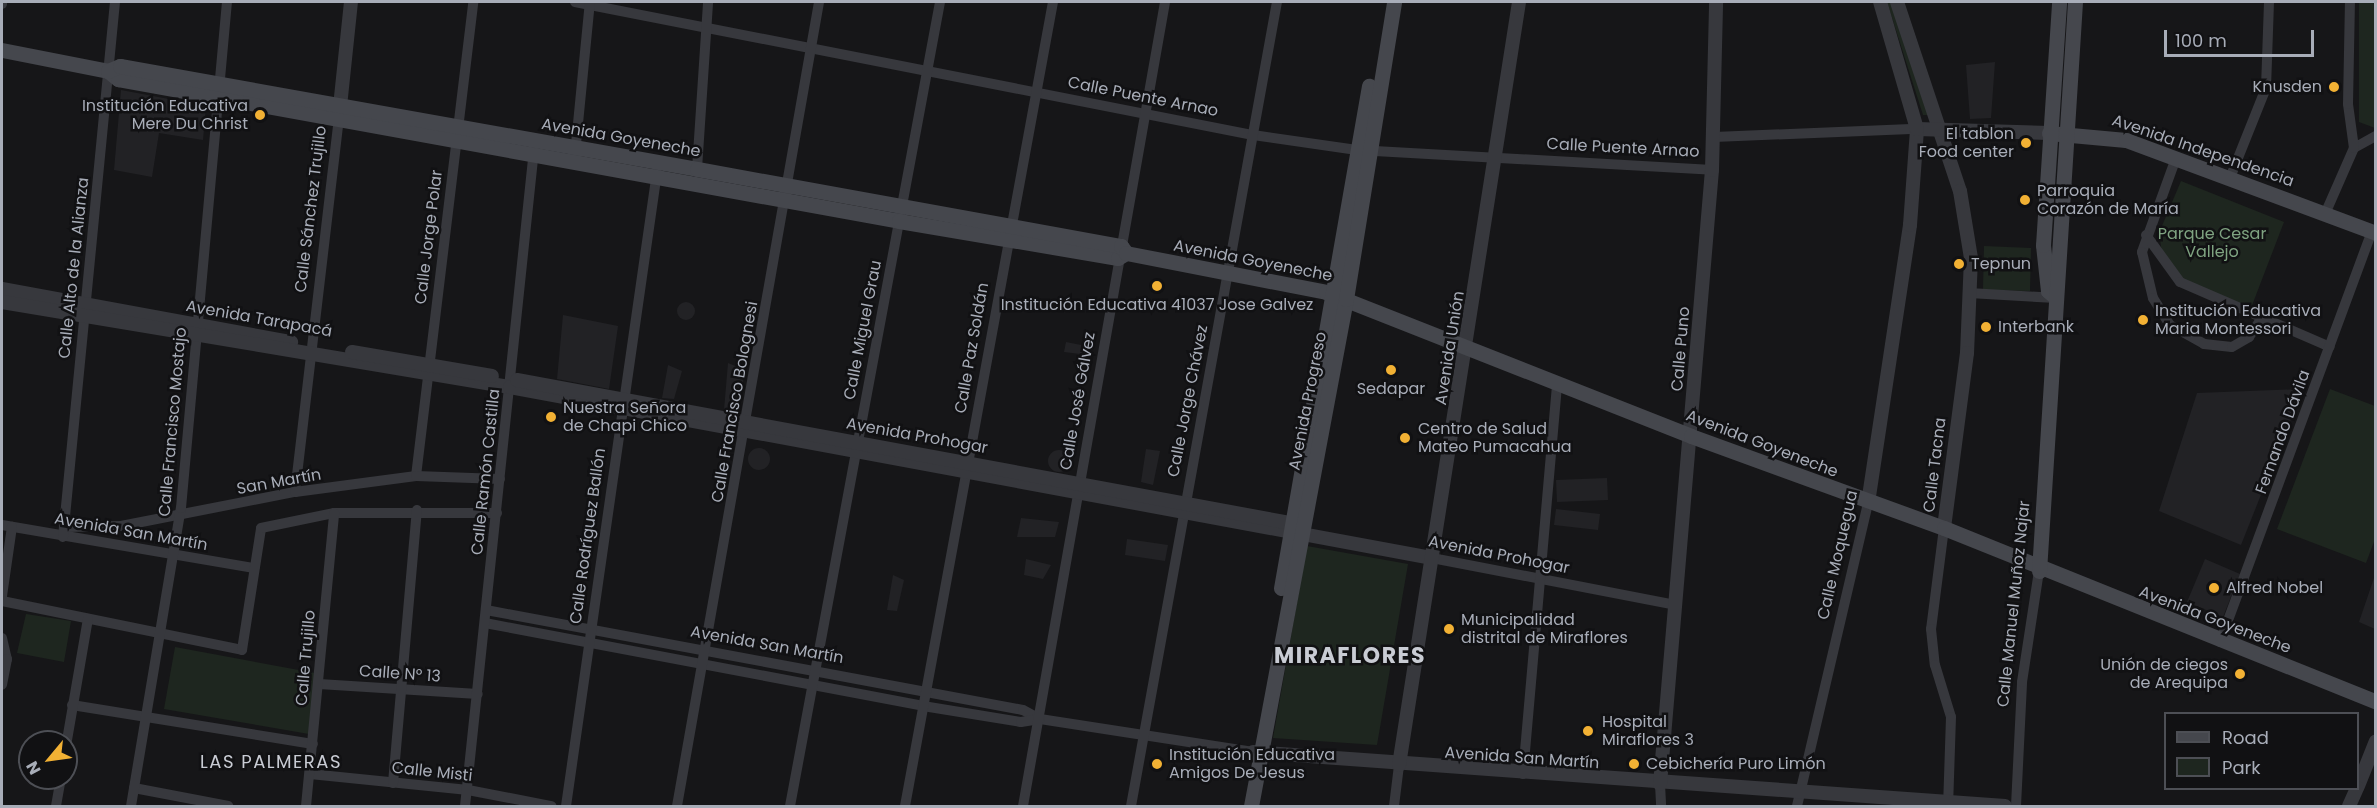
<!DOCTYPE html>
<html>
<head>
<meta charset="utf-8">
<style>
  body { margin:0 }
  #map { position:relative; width:2377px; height:808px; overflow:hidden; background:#161618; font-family:Poppins,sans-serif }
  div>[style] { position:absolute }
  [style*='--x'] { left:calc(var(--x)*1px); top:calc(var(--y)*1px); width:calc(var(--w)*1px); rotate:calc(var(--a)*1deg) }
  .built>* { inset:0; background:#222225 }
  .round { border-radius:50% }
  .green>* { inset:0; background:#1e261f }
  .minor>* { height:10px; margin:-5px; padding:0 5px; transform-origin:5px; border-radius:5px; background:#37383d }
  .tertiary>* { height:14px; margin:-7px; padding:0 7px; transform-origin:7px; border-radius:7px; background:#37383d }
  .secondary>* { height:15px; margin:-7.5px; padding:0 7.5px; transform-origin:7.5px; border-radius:7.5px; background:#45474d }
  .dots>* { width:16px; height:16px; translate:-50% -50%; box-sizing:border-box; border:3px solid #111113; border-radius:50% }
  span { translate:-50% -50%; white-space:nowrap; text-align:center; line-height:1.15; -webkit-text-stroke:5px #111113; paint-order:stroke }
  .poi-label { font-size:16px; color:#a8adb8 }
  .right { translate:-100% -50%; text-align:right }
  .left { translate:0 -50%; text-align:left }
  .street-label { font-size:16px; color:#a8adb8 }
  .park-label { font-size:16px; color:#7fa381 }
  .neighbourhood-label { font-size:18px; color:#c9ccd4; letter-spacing:1.5px }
  .district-label { font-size:22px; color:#c9ccd4; font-weight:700; letter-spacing:1.5px }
  .frame { position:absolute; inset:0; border:3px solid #a8adb8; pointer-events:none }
  .legend { position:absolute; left:2164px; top:712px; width:195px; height:78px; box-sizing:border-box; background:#111113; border:2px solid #4d4f55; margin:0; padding:8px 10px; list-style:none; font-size:18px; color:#a8adb8 }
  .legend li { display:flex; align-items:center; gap:12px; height:30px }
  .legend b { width:30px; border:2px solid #4d4f55 }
  .north { position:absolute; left:18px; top:730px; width:60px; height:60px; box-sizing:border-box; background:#111113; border:2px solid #4d4f55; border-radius:50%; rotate:241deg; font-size:16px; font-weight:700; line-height:24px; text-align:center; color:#a8adb8 }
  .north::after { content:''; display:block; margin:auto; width:21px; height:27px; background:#f2b134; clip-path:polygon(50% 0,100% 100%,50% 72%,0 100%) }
  .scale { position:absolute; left:2164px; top:30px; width:150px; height:27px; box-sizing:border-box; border:3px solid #a8adb8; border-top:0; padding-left:8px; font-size:18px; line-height:21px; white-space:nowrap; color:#a8adb8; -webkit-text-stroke:4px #111113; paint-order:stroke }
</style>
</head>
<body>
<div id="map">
  <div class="built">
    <div style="clip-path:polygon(1995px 62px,1991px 118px,1970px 119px,1966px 65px)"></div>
    <div style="clip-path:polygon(121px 90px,206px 106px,203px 140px,159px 133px,152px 177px,114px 170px)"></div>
    <div class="round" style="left:677px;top:302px;width:18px;height:18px"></div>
    <div style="clip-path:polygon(563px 315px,618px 326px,609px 389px,557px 379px)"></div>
    <div style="clip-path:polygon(1066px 342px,1091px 347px,1088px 355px,1064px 352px)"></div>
    <div style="clip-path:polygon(728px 363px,745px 370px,738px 413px,724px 410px)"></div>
    <div style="clip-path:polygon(668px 365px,682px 371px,674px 399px,662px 398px)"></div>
    <div style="clip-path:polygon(2303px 389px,2241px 545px,2159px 511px,2197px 393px)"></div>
    <div class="round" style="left:748px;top:448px;width:22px;height:22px"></div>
    <div style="clip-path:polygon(1146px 449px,1160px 451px,1153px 485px,1141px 482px)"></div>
    <div class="round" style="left:1048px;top:450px;width:22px;height:22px"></div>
    <div style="clip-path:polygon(1607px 478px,1608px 500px,1557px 502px,1556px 480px)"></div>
    <div style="clip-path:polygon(1556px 509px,1600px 514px,1598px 530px,1554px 525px)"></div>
    <div style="clip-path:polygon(1021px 518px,1059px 522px,1055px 537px,1017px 537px)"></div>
    <div style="clip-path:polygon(1127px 539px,1168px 545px,1165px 561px,1125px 555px)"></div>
    <div style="clip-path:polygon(1026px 559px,1051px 565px,1043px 579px,1024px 575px)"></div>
    <div style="clip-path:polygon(2205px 559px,2240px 574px,2223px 617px,2187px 602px)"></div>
    <div style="clip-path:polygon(893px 575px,904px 580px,897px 611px,887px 610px)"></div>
    <div style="clip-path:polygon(2375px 575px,2375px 629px,2359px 622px)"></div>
  </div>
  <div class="green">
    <div style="clip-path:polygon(1887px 2px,1895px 2px,1931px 115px,1923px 115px)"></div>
    <div style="clip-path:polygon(2359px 2px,2375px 2px,2375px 128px,2359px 122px)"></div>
    <div style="clip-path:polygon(2181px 181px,2284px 222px,2251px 308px,2185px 282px,2162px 253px,2159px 233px)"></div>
    <div style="clip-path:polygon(1984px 246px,2031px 248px,2030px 291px,1983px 290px)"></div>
    <div style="clip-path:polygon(2330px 389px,2375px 406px,2375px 539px,2366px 563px,2277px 529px)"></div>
    <div style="clip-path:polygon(1307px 546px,1408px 564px,1377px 745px,1273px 738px)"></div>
    <div style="clip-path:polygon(26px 614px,71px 621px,64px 662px,17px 653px)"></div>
    <div style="clip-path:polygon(175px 647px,315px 673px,309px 734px,164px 709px)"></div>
  </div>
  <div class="minor">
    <div style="--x:575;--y:2;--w:691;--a:11.1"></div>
    <div style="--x:1253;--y:135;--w:105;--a:8.2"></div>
    <div style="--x:1357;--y:150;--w:356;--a:3.2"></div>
    <div style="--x:2;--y:4;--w:2;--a:-90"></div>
    <div style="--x:1714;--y:137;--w:203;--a:-2.3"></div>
    <div style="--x:2354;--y:148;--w:25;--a:-29"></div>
    <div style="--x:575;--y:154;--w:153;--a:-84.4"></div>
    <div style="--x:2176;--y:158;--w:100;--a:109.9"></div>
    <div style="--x:2142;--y:252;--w:47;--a:76.6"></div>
    <div style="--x:2153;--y:298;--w:32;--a:58"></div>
    <div style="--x:2170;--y:325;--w:39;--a:29"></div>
    <div style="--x:2204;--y:344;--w:28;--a:6"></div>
    <div style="--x:2232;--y:347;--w:20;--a:-30"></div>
    <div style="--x:2249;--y:337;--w:25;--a:-56"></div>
    <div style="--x:697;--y:169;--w:167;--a:-86.2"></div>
    <div style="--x:2230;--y:178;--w:97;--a:-68.2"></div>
    <div style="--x:2266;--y:88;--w:86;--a:-88"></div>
    <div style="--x:2325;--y:214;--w:72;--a:-66.3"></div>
    <div style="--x:2354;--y:148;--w:44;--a:-97.8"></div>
    <div style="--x:2348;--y:104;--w:102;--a:-88.9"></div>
    <div style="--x:2146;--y:235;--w:58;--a:54.1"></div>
    <div style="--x:2180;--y:282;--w:163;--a:23.4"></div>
    <div style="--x:1969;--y:293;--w:87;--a:3.3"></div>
    <div style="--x:416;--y:476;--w:477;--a:-83.1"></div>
    <div style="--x:295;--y:492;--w:379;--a:-83.3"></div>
    <div style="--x:2;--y:525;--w:256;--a:9.7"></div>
    <div style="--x:64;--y:527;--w:57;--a:-1"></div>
    <div style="--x:121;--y:526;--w:177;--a:-11.1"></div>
    <div style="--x:295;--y:492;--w:122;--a:-7.5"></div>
    <div style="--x:416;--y:476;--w:84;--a:2"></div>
    <div style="--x:1944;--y:528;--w:102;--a:97.3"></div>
    <div style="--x:1931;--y:629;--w:36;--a:84"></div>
    <div style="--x:1935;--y:665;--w:54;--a:72.9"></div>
    <div style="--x:1951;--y:717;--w:89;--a:91.9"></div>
    <div style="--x:63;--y:537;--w:538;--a:-84.45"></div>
    <div style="--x:1432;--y:558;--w:249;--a:10.9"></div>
    <div style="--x:2;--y:596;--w:70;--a:-81.8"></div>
    <div style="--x:2;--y:601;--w:245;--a:11.5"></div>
    <div style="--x:242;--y:650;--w:123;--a:-81.1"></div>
    <div style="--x:261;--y:528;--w:75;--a:-11.6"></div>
    <div style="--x:334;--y:513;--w:163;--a:0"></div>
    <div style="--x:486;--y:610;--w:546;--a:10.55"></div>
    <div style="--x:1023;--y:710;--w:19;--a:28"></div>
    <div style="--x:1040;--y:719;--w:216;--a:8.8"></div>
    <div style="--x:485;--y:623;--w:446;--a:10.7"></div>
    <div style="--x:923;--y:706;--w:99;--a:9.3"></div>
    <div style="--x:1021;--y:722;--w:19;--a:-9"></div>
    <div style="--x:2;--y:638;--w:22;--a:77"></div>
    <div style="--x:7;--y:659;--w:26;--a:101"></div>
    <div style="--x:2220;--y:642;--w:437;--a:-69.7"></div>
    <div style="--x:319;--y:684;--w:159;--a:3.6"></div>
    <div style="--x:72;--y:705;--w:244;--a:9.2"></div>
    <div style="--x:66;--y:746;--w:129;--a:-80.2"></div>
    <div style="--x:310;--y:774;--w:159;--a:5.8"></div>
    <div style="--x:468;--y:790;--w:85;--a:10.9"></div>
    <div style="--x:1523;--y:774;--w:391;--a:-85"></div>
    <div style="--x:393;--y:783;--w:274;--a:-85"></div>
    <div style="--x:1660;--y:784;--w:22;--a:87"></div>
    <div style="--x:134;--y:788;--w:96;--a:10.8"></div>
    <div style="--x:56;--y:806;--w:28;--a:-80"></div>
    <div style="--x:131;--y:806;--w:302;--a:-80.5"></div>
    <div style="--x:181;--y:508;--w:508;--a:-84.81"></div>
    <div style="--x:306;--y:806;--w:294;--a:-84.5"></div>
    <div style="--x:465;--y:806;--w:660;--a:-84"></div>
    <div style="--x:566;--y:806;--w:640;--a:-81.83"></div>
    <div style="--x:677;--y:806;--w:816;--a:-79.98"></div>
    <div style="--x:790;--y:806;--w:818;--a:-79.43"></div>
    <div style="--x:905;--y:806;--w:818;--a:-79.57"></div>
    <div style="--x:1023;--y:806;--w:816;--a:-79.98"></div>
    <div style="--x:1131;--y:806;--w:817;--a:-79.71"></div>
    <div style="--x:1394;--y:806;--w:41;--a:-83"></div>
    <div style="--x:1797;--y:806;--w:311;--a:-76.8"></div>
    <div style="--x:2016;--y:806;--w:124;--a:-87.2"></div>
    <div style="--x:2022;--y:682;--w:112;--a:-81.3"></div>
  </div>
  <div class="tertiary">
    <div style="--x:1897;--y:2;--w:199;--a:71.6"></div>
    <div style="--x:1960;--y:191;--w:68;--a:80.7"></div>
    <div style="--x:1971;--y:258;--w:95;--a:92.4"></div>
    <div style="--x:1967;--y:353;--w:177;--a:97.5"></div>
    <div style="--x:339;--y:116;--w:115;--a:-84"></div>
    <div style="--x:1917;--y:129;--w:132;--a:1.7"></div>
    <div style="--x:2;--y:289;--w:294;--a:10.4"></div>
    <div style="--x:2;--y:302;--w:515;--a:9.5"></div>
    <div style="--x:510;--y:387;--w:938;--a:10.51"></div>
    <div style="--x:352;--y:352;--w:142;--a:9.7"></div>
    <div style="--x:517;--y:380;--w:797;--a:10.48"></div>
    <div style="--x:1868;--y:503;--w:281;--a:-81.4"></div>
    <div style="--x:1910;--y:225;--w:96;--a:-85.8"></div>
    <div style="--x:1917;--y:129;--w:132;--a:-106.2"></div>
    <div style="--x:1253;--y:752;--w:754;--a:4.11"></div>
    <div style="--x:1399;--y:765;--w:772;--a:-81.06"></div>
    <div style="--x:1660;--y:784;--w:616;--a:-85.16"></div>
    <div style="--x:1712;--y:170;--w:168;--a:-88.6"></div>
    <div style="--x:2358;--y:786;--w:48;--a:-68.2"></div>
    <div style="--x:2349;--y:806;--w:20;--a:-66"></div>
  </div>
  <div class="secondary">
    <div style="--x:2;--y:50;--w:108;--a:11.2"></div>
    <div style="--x:108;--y:71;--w:13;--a:39"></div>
    <div style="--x:118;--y:79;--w:794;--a:10.3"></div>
    <div style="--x:899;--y:221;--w:222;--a:9.6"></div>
    <div style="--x:1118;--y:258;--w:9;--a:-32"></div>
    <div style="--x:108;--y:71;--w:13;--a:-23"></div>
    <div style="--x:120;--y:66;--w:586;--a:10.12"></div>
    <div style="--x:697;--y:169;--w:431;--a:10.3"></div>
    <div style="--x:1121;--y:246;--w:9;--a:54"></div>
    <div style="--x:1126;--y:253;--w:204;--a:11"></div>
    <div style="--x:1326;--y:292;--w:392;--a:21.5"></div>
    <div style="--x:1691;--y:436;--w:269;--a:20"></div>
    <div style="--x:1944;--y:528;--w:466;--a:21.9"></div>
    <div style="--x:2049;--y:133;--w:77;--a:5.2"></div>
    <div style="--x:2126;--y:140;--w:267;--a:20.4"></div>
    <div style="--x:2054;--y:296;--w:8;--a:-140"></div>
    <div style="--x:2048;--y:291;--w:46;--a:-96.2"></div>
    <div style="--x:2043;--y:245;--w:244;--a:-86.2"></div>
    <div style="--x:2039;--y:571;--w:570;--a:-86.38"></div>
    <div style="--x:1281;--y:588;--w:510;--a:-80.06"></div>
    <div style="--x:1251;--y:806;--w:516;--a:-79.39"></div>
    <div style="--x:1346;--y:299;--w:301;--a:-80.8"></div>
  </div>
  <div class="dots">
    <div style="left:2334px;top:87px;background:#f2b134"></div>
    <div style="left:260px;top:115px;background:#f2b134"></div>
    <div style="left:2026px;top:143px;background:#f2b134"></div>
    <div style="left:2025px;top:200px;background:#f2b134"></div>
    <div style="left:1959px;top:264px;background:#f2b134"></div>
    <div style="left:1157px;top:286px;background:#f2b134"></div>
    <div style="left:2143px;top:320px;background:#f2b134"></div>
    <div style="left:1986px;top:327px;background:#f2b134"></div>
    <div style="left:1391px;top:370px;background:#f2b134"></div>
    <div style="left:551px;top:417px;background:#f2b134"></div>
    <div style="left:1405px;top:438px;background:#f2b134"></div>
    <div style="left:2214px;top:588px;background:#f2b134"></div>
    <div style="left:1449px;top:629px;background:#f2b134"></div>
    <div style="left:2240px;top:674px;background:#f2b134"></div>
    <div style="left:1588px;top:731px;background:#f2b134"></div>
    <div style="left:1157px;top:764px;background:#f2b134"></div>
    <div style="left:1634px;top:764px;background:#f2b134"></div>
  </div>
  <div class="poi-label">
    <span class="right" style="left:2322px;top:87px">Knusden</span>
    <span class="right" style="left:248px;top:115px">Institución Educativa<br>Mere Du Christ</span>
    <span class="right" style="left:2014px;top:143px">El tablon<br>Food center</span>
    <span class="left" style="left:2037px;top:200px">Parroquia<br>Corazón de María</span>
    <span class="left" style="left:1971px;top:264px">Tepnun</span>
    <span style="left:1157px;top:305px">Institución Educativa 41037 Jose Galvez</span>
    <span class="left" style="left:2155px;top:320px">Institución Educativa<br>Maria Montessori</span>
    <span class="left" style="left:1998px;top:327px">Interbank</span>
    <span style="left:1391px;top:389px">Sedapar</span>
    <span class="left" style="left:563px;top:417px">Nuestra Señora<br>de Chapi Chico</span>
    <span class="left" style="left:1418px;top:438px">Centro de Salud<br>Mateo Pumacahua</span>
    <span class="left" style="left:2226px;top:588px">Alfred Nobel</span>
    <span class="left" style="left:1461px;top:629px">Municipalidad<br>distrital de Miraflores</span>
    <span class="right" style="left:2228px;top:674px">Unión de ciegos<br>de Arequipa</span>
    <span class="left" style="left:1602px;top:731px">Hospital<br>Miraflores 3</span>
    <span class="left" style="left:1169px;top:764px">Institución Educativa<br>Amigos De Jesus</span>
    <span class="left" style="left:1646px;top:764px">Cebichería Puro Limón</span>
  </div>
  <div class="street-label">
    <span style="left:1143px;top:97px;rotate:11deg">Calle Puente Arnao</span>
    <span style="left:621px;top:138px;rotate:10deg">Avenida Goyeneche</span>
    <span style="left:1623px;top:148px;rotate:3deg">Calle Puente Arnao</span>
    <span style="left:2203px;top:151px;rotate:19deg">Avenida Independencia</span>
    <span style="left:311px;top:209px;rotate:-83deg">Calle Sánchez Trujillo</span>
    <span style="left:429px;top:237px;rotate:-83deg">Calle Jorge Polar</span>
    <span style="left:1253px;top:261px;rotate:11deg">Avenida Goyeneche</span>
    <span style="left:74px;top:268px;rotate:-84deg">Calle Alto de la Alianza</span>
    <span style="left:259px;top:319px;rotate:10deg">Avenida Tarapacá</span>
    <span style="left:863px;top:330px;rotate:-79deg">Calle Miguel Grau</span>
    <span style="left:972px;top:348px;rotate:-80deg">Calle Paz Soldán</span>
    <span style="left:1450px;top:348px;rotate:-81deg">Avenida Unión</span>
    <span style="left:1681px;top:349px;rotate:-85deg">Calle Puno</span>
    <span style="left:1078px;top:401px;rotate:-80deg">Calle José Gálvez</span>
    <span style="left:1188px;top:401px;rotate:-79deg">Calle Jorge Chávez</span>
    <span style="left:1308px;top:401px;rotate:-79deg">Avenida Progreso</span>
    <span style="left:735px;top:402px;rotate:-80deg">Calle Francisco Bolognesi</span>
    <span style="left:173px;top:422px;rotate:-85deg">Calle Francisco Mostajo</span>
    <span style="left:2283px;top:432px;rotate:-70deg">Fernando Dávila</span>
    <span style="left:917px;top:436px;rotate:10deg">Avenida Prohogar</span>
    <span style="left:1762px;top:444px;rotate:21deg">Avenida Goyeneche</span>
    <span style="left:1935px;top:465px;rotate:-83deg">Calle Tacna</span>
    <span style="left:486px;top:472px;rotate:-84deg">Calle Ramón Castilla</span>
    <span style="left:279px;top:482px;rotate:-10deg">San Martín</span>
    <span style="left:131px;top:532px;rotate:10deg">Avenida San Martín</span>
    <span style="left:588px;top:536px;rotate:-82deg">Calle Rodríguez Ballón</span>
    <span style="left:1499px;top:555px;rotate:11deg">Avenida Prohogar</span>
    <span style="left:1838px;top:555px;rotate:-77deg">Calle Moquegua</span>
    <span style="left:2014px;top:604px;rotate:-84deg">Calle Manuel Muñoz Najar</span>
    <span style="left:2215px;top:620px;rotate:21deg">Avenida Goyeneche</span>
    <span style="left:767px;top:645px;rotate:10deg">Avenida San Martín</span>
    <span style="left:306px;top:658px;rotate:-85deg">Calle Trujillo</span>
    <span style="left:400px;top:674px;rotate:4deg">Calle N° 13</span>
    <span style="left:1522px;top:758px;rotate:4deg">Avenida San Martín</span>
    <span style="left:432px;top:772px;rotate:6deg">Calle Misti</span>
  </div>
  <div class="park-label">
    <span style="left:2212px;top:243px">Parque Cesar<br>Vallejo</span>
  </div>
  <div class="neighbourhood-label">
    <span style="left:271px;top:762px">LAS PALMERAS</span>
  </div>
  <div class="district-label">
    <span style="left:1350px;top:656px">MIRAFLORES</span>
  </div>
  <div class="frame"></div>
  <ul class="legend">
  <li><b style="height:8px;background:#45474d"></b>Road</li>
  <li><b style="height:16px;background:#1e261f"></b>Park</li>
  </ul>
  <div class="north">N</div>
  <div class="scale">100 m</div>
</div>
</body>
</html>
